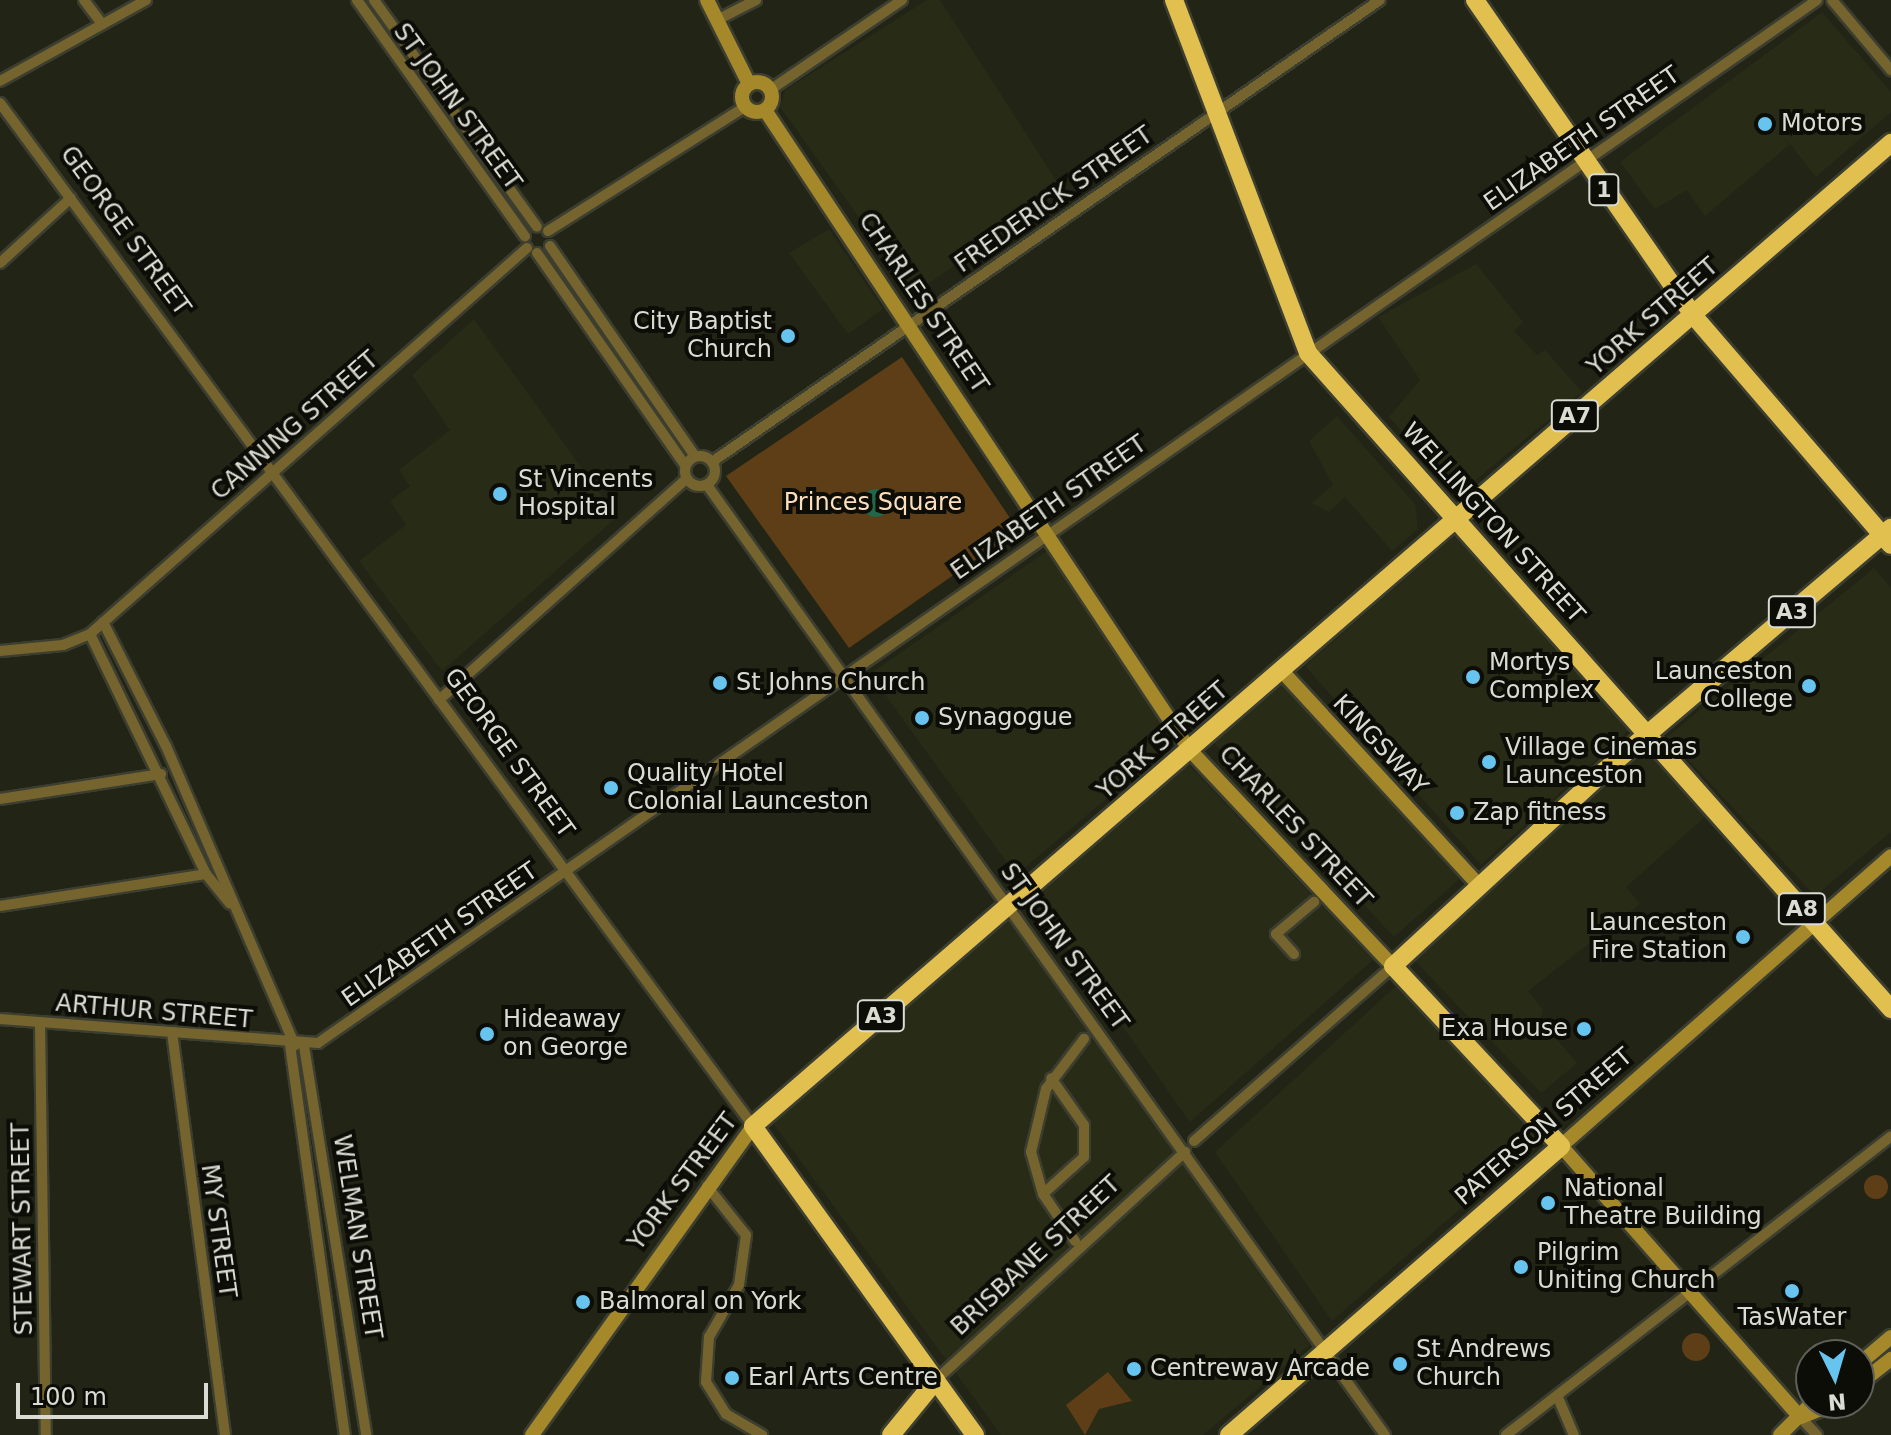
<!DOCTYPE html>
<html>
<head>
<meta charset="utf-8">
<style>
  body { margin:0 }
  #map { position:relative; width:1891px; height:1435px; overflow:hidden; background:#222416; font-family:"DejaVu Sans",sans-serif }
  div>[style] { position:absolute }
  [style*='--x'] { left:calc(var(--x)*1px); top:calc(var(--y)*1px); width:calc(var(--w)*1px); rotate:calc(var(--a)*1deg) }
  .built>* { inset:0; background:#282b16 }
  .green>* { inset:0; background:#5e3e16 }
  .round { border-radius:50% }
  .water>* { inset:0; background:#216749 }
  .roads { filter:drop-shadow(2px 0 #3c3e30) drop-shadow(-2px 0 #3c3e30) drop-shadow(0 2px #3c3e30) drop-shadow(0 -2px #3c3e30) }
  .street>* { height:10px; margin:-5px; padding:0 5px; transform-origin:5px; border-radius:5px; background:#75642e }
  .street>.ring { margin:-5px; padding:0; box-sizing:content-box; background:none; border:10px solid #75642e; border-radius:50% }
  .secondary>* { height:14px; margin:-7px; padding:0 7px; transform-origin:7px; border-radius:7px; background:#a4882a }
  .secondary>.ring { margin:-7px; padding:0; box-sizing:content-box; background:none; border:14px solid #a4882a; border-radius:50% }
  .highway>* { height:18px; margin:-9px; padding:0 9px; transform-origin:9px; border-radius:9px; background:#e2c050 }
  .dots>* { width:22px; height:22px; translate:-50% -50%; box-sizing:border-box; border:4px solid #0c0d07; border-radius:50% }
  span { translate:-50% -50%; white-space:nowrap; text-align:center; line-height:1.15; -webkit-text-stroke:8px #0c0d07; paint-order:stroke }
  .shield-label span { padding:2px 6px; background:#0c0d07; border:2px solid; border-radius:6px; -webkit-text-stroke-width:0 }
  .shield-label { font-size:22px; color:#dadcd3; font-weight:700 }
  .street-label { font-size:24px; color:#dadcd3 }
  .poi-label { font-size:24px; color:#dadcd3 }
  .left { translate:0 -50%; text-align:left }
  .right { translate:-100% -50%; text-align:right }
  .park-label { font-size:24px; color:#fcdebd }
  .north { position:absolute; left:1795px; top:1339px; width:80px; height:80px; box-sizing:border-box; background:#0c0d07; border:2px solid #5e6059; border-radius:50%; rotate:175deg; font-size:22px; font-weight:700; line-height:32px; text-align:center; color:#dadcd3 }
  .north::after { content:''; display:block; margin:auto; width:28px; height:36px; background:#66c4ef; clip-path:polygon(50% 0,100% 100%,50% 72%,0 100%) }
  .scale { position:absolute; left:16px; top:1383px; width:192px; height:36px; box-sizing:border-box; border:4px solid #dadcd3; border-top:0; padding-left:10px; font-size:24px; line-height:28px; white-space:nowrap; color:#dadcd3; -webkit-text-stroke:6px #0c0d07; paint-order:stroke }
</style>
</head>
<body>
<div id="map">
  <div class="built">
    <div style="clip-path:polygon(927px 0,940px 0,1063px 191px,919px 290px,910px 289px,780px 107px,785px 90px)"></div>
    <div style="clip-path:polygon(1822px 12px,1891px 92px,1891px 112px,1816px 177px,1790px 144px,1705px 216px,1687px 190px,1655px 209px,1620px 162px)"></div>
    <div style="clip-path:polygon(829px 229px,883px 309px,848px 334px,789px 253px)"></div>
    <div style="clip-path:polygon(1476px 264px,1523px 322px,1514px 331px,1537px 355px,1545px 350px,1582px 392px,1459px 494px,1389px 417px,1420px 380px,1378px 317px)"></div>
    <div style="clip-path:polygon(474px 319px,617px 517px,442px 671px,359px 561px,406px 525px,390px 501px,410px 486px,399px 470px,450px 430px,412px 375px)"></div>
    <div style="clip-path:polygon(1337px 416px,1415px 504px,1418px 529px,1392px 551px,1345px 497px,1329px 512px,1312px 503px,1333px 485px,1309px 441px)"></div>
    <div style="clip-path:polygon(1457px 534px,1630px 729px,1481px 865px,1305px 666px)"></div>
    <div style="clip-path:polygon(1047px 551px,1174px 742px,1016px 875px,870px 674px)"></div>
    <div style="clip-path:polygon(1874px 568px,1891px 588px,1891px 832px,1815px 896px,1667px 737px)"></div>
    <div style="clip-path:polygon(1287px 679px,1463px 876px,1394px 937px,1213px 742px)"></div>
    <div style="clip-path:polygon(1645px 750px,1705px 817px,1626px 887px,1640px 904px,1528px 991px,1543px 1010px,1540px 1020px,1577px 1063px,1541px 1093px,1415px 961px)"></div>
    <div style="clip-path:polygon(1189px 765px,1373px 960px,1190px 1122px,1033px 900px)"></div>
    <div style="clip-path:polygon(1010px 920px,1310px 1345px,1203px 1435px,1001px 1435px,772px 1122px)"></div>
    <div style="clip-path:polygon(1397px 985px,1540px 1139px,1332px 1321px,1215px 1152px)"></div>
  </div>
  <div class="green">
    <div style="clip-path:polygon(902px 357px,1018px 530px,849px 648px,726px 476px)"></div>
    <div class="round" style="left:1864px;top:1175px;width:24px;height:24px"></div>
    <div class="round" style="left:1682px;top:1333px;width:28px;height:28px"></div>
    <div style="clip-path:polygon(1108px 1372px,1132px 1401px,1099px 1409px,1085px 1435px,1066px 1405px)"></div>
  </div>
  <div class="water">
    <div class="round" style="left:862px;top:489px;width:28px;height:28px"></div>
  </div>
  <div class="roads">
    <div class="street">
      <div style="--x:84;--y:0;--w:30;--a:53"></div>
      <div style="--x:357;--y:0;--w:290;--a:54.6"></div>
      <div style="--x:374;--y:0;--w:279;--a:54.3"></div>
      <div style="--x:1832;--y:0;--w:92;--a:49.9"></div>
      <div style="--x:717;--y:20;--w:44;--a:-27.1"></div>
      <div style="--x:0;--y:81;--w:167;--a:-29"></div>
      <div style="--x:770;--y:90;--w:160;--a:-34.3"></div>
      <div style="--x:0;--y:103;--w:1270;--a:53.64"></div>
      <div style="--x:548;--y:231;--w:233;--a:-32.2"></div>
      <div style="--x:550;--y:246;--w:255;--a:55.4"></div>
      <div style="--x:537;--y:253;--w:259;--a:55.1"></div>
      <div style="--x:0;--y:263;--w:96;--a:-42.5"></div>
      <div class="ring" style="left:685px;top:456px;width:20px;height:20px"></div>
      <div style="--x:712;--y:462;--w:812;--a:-34.67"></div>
      <div style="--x:707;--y:485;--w:1167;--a:54.49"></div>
      <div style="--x:103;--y:622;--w:139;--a:63.1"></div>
      <div style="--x:166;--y:746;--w:326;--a:66.7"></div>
      <div style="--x:90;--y:634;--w:267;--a:64.2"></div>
      <div style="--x:206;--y:874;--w:38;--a:51"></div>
      <div style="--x:0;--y:651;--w:63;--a:-5.4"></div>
      <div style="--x:63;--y:645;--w:29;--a:-22"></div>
      <div style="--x:90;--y:634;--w:583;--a:-41.45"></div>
      <div style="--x:439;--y:700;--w:331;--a:-41.8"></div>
      <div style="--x:0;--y:799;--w:163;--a:-8.8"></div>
      <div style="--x:0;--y:906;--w:208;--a:-8.8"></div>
      <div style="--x:1294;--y:954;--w:27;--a:-132"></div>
      <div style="--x:1276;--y:934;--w:50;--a:-40.1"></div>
      <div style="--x:0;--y:1019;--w:319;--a:4.3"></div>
      <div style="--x:318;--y:1043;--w:1826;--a:-34.83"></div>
      <div style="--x:40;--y:1022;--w:413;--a:89.2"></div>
      <div style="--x:172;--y:1032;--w:406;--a:82.5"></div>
      <div style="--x:290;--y:1045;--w:394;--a:82"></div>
      <div style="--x:304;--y:1046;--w:394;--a:80.9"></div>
      <div style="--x:1194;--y:1141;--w:265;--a:-41.3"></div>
      <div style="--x:707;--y:1186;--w:63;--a:51.5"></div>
      <div style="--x:746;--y:1235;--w:50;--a:98"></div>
      <div style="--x:739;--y:1285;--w:60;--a:120"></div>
      <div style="--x:709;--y:1337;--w:45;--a:93.8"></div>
      <div style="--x:706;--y:1382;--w:38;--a:58"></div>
      <div style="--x:726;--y:1414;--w:42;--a:30.3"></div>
      <div style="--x:1043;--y:1194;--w:55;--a:-42.1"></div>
      <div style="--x:1084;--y:1157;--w:32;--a:-90"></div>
      <div style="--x:1084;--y:1125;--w:57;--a:-125.1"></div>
      <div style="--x:1075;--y:1241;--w:57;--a:-124.2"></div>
      <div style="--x:1043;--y:1194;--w:44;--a:-105.9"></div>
      <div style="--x:1031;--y:1152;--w:65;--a:-76.6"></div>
      <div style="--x:1046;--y:1089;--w:63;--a:-52.8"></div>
      <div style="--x:936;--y:1380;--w:338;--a:-42.5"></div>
      <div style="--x:1559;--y:1400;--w:38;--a:67"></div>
      <div style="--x:1800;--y:1417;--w:25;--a:47"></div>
      <div style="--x:1506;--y:1435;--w:487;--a:-37.8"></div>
    </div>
    <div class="secondary">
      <div style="--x:707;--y:0;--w:94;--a:63.4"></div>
      <div class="ring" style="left:742px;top:82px;width:16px;height:16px"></div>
      <div style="--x:765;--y:110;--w:767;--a:56.43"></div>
      <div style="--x:1189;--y:749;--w:298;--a:46.8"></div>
      <div style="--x:1281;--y:670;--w:292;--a:47.4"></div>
      <div style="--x:1859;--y:1364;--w:42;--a:-40.2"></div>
      <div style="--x:1859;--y:1384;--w:41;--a:-38"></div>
      <div style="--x:1800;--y:1417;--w:361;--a:-131.4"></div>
      <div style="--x:1561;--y:1146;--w:439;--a:-41.3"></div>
      <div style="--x:1801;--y:1417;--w:38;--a:-22"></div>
      <div style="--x:532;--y:1435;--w:380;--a:-54.4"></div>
      <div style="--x:1780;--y:1435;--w:45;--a:-45"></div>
    </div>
    <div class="highway">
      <div style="--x:1174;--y:0;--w:378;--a:69.2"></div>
      <div style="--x:1308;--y:353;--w:878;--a:48.37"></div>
      <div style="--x:1475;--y:0;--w:383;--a:55.3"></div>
      <div style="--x:1693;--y:315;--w:303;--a:49.3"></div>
      <div style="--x:891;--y:1435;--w:71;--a:-50.7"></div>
      <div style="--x:975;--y:1435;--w:380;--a:-125.7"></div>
      <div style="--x:753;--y:1126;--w:1504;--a:-40.82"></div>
      <div style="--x:1229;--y:1435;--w:440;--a:-41"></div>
      <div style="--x:1561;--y:1146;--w:246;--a:-133"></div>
      <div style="--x:1393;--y:966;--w:287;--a:-42.7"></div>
      <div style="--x:1604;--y:771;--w:376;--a:-40.3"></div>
    </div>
  </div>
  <div class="dots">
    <div style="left:1765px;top:124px;background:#66c4ef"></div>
    <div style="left:788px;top:336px;background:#66c4ef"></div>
    <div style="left:500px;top:494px;background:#66c4ef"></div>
    <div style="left:1473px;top:677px;background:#66c4ef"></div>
    <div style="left:720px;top:683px;background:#66c4ef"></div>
    <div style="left:1809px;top:686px;background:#66c4ef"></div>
    <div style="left:922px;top:718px;background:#66c4ef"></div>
    <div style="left:1489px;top:762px;background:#66c4ef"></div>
    <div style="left:611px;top:788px;background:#66c4ef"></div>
    <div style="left:1457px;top:813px;background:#66c4ef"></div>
    <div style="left:1743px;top:937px;background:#66c4ef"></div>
    <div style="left:1584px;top:1029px;background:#66c4ef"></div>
    <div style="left:487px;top:1034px;background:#66c4ef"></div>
    <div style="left:1548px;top:1203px;background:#66c4ef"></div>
    <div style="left:1521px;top:1267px;background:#66c4ef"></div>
    <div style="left:1792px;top:1291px;background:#66c4ef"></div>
    <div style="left:583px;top:1302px;background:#66c4ef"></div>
    <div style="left:1400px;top:1364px;background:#66c4ef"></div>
    <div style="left:1134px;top:1369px;background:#66c4ef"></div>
    <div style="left:732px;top:1378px;background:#66c4ef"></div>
  </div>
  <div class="shield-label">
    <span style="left:1604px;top:190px">1</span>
    <span style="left:1575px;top:416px">A7</span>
    <span style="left:1792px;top:612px">A3</span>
    <span style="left:1802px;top:909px">A8</span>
    <span style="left:881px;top:1016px">A3</span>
  </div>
  <div class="street-label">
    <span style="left:457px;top:107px;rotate:54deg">ST JOHN STREET</span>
    <span style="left:1582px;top:139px;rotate:-35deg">ELIZABETH STREET</span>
    <span style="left:1054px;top:200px;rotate:-35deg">FREDERICK STREET</span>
    <span style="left:125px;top:231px;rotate:54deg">GEORGE STREET</span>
    <span style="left:923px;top:303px;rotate:56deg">CHARLES STREET</span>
    <span style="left:1653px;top:317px;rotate:-41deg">YORK STREET</span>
    <span style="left:295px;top:426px;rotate:-41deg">CANNING STREET</span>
    <span style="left:1049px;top:508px;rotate:-35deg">ELIZABETH STREET</span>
    <span style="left:1493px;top:523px;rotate:48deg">WELLINGTON STREET</span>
    <span style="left:1163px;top:741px;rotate:-41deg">YORK STREET</span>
    <span style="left:1380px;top:745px;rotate:47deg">KINGSWAY</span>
    <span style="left:509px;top:753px;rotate:54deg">GEORGE STREET</span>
    <span style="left:1295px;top:827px;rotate:47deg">CHARLES STREET</span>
    <span style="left:440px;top:935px;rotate:-35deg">ELIZABETH STREET</span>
    <span style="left:1064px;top:947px;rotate:54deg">ST JOHN STREET</span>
    <span style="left:154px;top:1012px;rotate:5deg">ARTHUR STREET</span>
    <span style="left:1544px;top:1127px;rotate:-41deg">PATERSON STREET</span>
    <span style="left:683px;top:1182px;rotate:-53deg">YORK STREET</span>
    <span style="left:23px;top:1229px;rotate:-91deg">STEWART STREET</span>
    <span style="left:218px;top:1231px;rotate:82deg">MY STREET</span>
    <span style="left:357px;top:1237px;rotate:81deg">WELMAN STREET</span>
    <span style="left:1036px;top:1256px;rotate:-43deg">BRISBANE STREET</span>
  </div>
  <div class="poi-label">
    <span class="left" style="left:1781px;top:124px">Motors</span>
    <span class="right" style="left:772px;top:336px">City Baptist<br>Church</span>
    <span class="left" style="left:518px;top:494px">St Vincents<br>Hospital</span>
    <span class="left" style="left:1489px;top:677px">Mortys<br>Complex</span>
    <span class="right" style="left:1793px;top:686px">Launceston<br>College</span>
    <span class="left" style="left:736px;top:683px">St Johns Church</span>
    <span class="left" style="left:938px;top:718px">Synagogue</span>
    <span class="left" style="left:1505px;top:762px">Village Cinemas<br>Launceston</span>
    <span class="left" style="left:627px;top:788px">Quality Hotel<br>Colonial Launceston</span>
    <span class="left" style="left:1473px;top:813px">Zap fitness</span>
    <span class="right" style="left:1727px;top:937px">Launceston<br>Fire Station</span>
    <span class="left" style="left:503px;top:1034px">Hideaway<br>on George</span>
    <span class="right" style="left:1568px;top:1029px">Exa House</span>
    <span class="left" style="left:1564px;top:1203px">National<br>Theatre Building</span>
    <span class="left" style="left:1537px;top:1267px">Pilgrim<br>Uniting Church</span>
    <span class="left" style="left:599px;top:1302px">Balmoral on York</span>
    <span style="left:1792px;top:1318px">TasWater</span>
    <span class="left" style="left:1416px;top:1364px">St Andrews<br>Church</span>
    <span class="left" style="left:1150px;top:1369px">Centreway Arcade</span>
    <span class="left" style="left:748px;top:1378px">Earl Arts Centre</span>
  </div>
  <div class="park-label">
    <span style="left:873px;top:503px">Princes Square</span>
  </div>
  <div class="north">N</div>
  <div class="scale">100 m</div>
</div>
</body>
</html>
